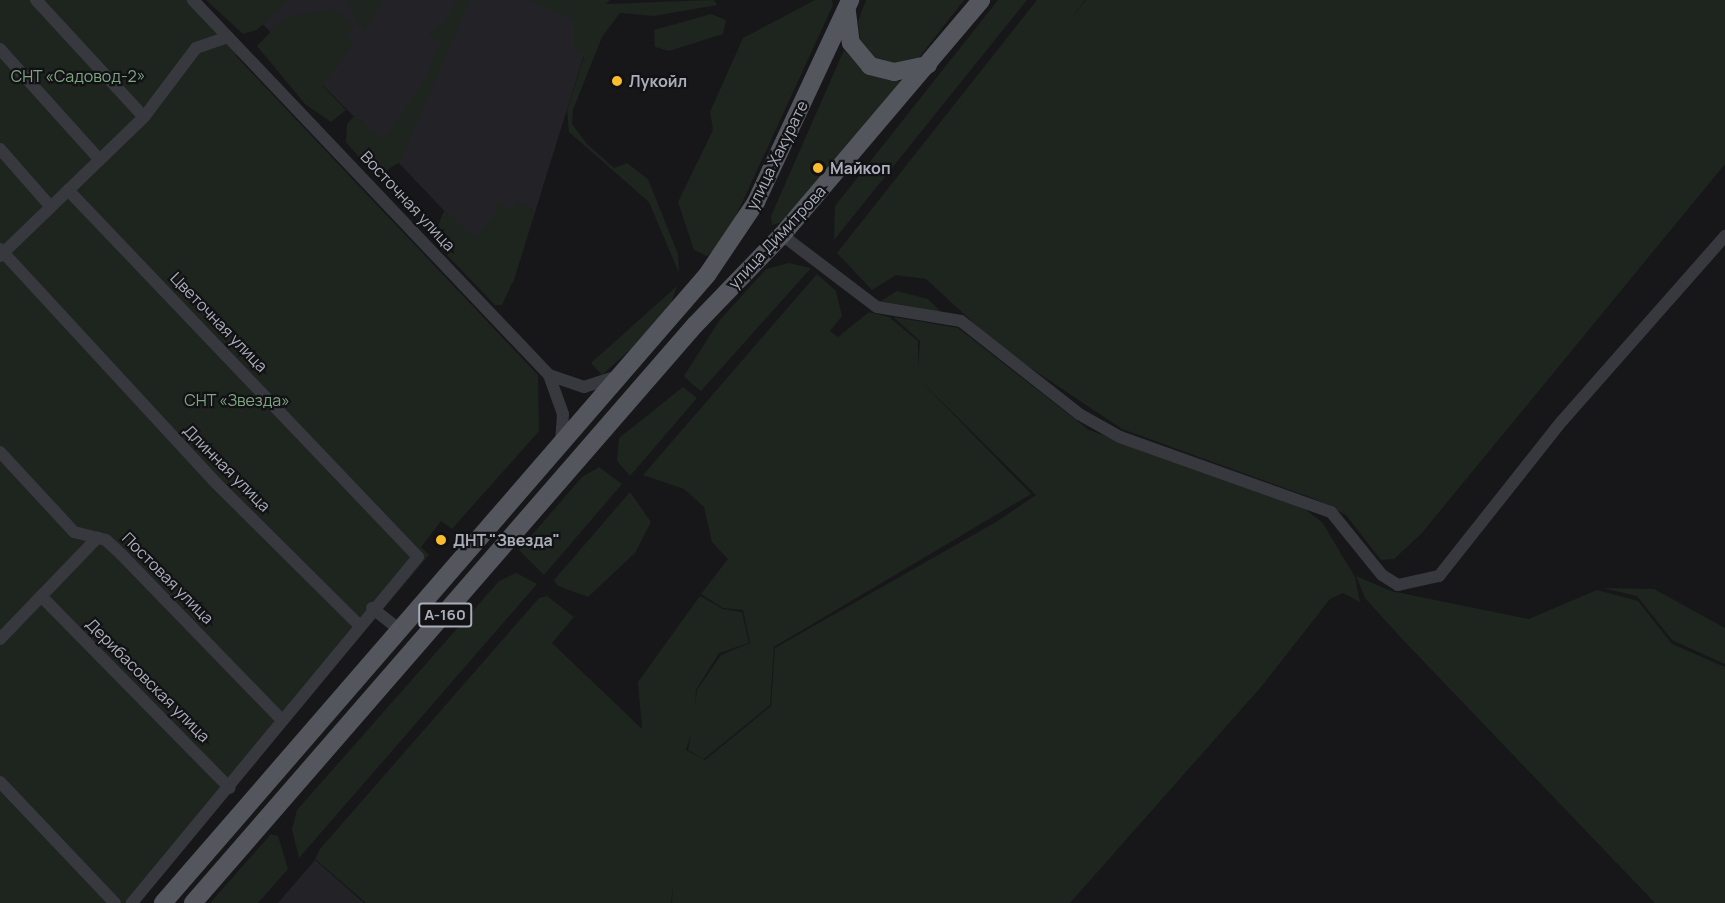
<!DOCTYPE html>
<html>
<head>
<meta charset="utf-8">
<style>
  body { margin:0 }
  #map { position:relative; width:1725px; height:903px; overflow:hidden; background:#17171a; font-family:Manrope,sans-serif }
  div>[style] { position:absolute }
  [style*='--x'] { left:calc(var(--x)*1px); top:calc(var(--y)*1px); width:calc(var(--w)*1px); rotate:calc(var(--a)*1deg) }
  .built>* { inset:0; background:#232327 }
  .green>* { inset:0; background:#1d251e }
  .street>* { height:12px; margin:-6px; padding:0 6px; transform-origin:6px; border-radius:6px; background:#38393f }
  .primary>* { height:18px; margin:-9px; padding:0 9px; transform-origin:9px; border-radius:9px; background:#54565e }
  .dots>* { width:16px; height:16px; translate:-50% -50%; box-sizing:border-box; border:3px solid #121215; border-radius:50% }
  span { translate:-50% -50%; white-space:nowrap; text-align:center; line-height:1.15; -webkit-text-stroke:4.5px #121215; paint-order:stroke }
  .shield-label span { padding:2px 4px; background:#121215; border:2px solid; border-radius:4px; -webkit-text-stroke-width:0 }
  .shield-label { font-size:15px; color:#a9aeba; font-weight:700 }
  .park-label { font-size:16px; color:#7fa682 }
  .poi-label { font-size:16px; color:#a9aeba; font-weight:700 }
  .left { translate:0 -50%; text-align:left }
  .street-label { font-size:16px; color:#a9aeba }
</style>
</head>
<body>
<div id="map">
  <div class="built">
    <div style="clip-path:polygon(239px 0,601px 0,513px 283px,375px 138px)"></div>
    <div style="clip-path:polygon(315px 860px,364px 903px,278px 903px)"></div>
  </div>
  <div class="green">
    <div style="clip-path:polygon(0 0,191px 0,228px 37px,236px 56px,538px 375px,539px 431px,452px 529px,441px 521px,421px 547px,429px 555px,136px 903px,0 903px)"></div>
    <div style="clip-path:polygon(206px 0,289px 0,257px 30px,243px 34px)"></div>
    <div style="clip-path:polygon(347px 0,383px 0,363px 32px)"></div>
    <div style="clip-path:polygon(457px 0,470px 0,400px 162px,376px 177px,346px 142px,347px 124px,355px 115px,383px 141px,433px 68px,429px 65px,442px 42px,429px 34px,445px 22px)"></div>
    <div style="clip-path:polygon(528px 0,610px 0,606px 4px,714px 0,717px 5px,654px 16px,620px 13px,602px 37px,573px 110px,572px 124px,587px 144px,614px 168px,627px 163px,648px 179px,678px 254px,679px 273px,649px 202px,569px 132px,567px 110px,584px 57px,574px 46px,574px 20px)"></div>
    <div style="clip-path:polygon(815px 0,832px 0,833px 5px,724px 242px,707px 256px,694px 250px,678px 202px,713px 130px,710px 112px,743px 38px)"></div>
    <div style="clip-path:polygon(866px 0,964px 0,918px 59px,905px 64px,879px 63px,861px 46px,858px 21px)"></div>
    <div style="clip-path:polygon(998px 0,1027px 0,834px 240px,835px 206px)"></div>
    <div style="clip-path:polygon(1037px 0,1085px 0,1071px 19px,1086px 0,1725px 0,1725px 164px,1421px 534px,1394px 559px,1381px 560px,1346px 515px,1315px 499px,1122px 429px,1001px 348px,926px 279px,896px 275px,872px 290px,837px 253px)"></div>
    <div style="clip-path:polygon(333px 9px,354px 25px,347px 36px,355px 42px,323px 86px,346px 110px,331px 122px,305px 104px,257px 46px,285px 17px)"></div>
    <div style="clip-path:polygon(711px 14px,726px 20px,723px 34px,669px 51px,655px 47px,654px 30px)"></div>
    <div style="clip-path:polygon(844px 50px,868px 75px,906px 82px,782px 222px,772px 225px,771px 216px)"></div>
    <div style="clip-path:polygon(518px 201px,535px 210px,513px 281px,502px 305px,495px 305px,440px 248px,435px 233px,444px 211px,474px 237px,495px 216px,495px 202px,512px 211px)"></div>
    <div style="clip-path:polygon(789px 263px,811px 268px,701px 391px,692px 384px,684px 376px,719px 321px,766px 269px)"></div>
    <div style="clip-path:polygon(evenodd,817px 274px,836px 291px,842px 316px,830px 331px,838px 337px,869px 312px,889px 317px,918px 341px,918px 369px,920px 341px,893px 317px,958px 328px,1089px 430px,1299px 505px,1322px 522px,1355px 577px,1360px 602px,1343px 593px,1330px 599px,1261px 687px,1070px 903px,672px 903px,673px 885px,671px 903px,366px 903px,315px 859px,320px 849px,539px 598px,547px 596px,574px 617px,552px 643px,642px 729px,638px 682px,700px 596px,723px 609px,742px 612px,749px 643px,719px 653px,696px 690px,695px 707px,697px 690px,721px 655px,750px 643px,743px 610px,723px 608px,701px 594px,728px 559px,712px 542px,704px 507px,684px 489px,643px 475px,817px 274px,919px 379px,1036px 495px,996px 522px,775px 648px,771px 706px,705px 760px,686px 750px,691px 735px,688px 750px,704px 759px,770px 705px,774px 647px,1031px 494px,919px 379px)"></div>
    <div style="clip-path:polygon(677px 286px,669px 309px,651px 331px,602px 375px,591px 363px)"></div>
    <div style="clip-path:polygon(897px 291px,928px 299px,941px 312px,881px 301px)"></div>
    <div style="clip-path:polygon(683px 387px,697px 398px,630px 476px,617px 461px,619px 438px)"></div>
    <div style="clip-path:polygon(599px 467px,622px 484px,544px 575px,519px 550px,582px 477px)"></div>
    <div style="clip-path:polygon(630px 492px,651px 522px,635px 553px,588px 597px,558px 586px,554px 580px)"></div>
    <div style="clip-path:polygon(516px 573px,537px 584px,299px 858px,292px 829px,297px 810px,499px 581px)"></div>
    <div style="clip-path:polygon(1356px 576px,1391px 591px,1529px 619px,1597px 590px,1638px 601px,1672px 644px,1725px 667px,1725px 903px,1655px 903px,1404px 641px,1365px 598px)"></div>
    <div style="clip-path:polygon(1602px 588px,1654px 589px,1725px 628px,1725px 664px,1672px 640px,1637px 596px)"></div>
    <div style="clip-path:polygon(271px 834px,278px 836px,288px 869px,258px 903px,210px 903px)"></div>
  </div>
  <div class="street">
    <div style="--x:36;--y:0;--w:159;--a:47.3"></div>
    <div style="--x:193;--y:0;--w:517;--a:46.49"></div>
    <div style="--x:549;--y:375;--w:41;--a:70.3"></div>
    <div style="--x:563;--y:414;--w:28;--a:94"></div>
    <div style="--x:0;--y:49;--w:149;--a:48"></div>
    <div style="--x:0;--y:149;--w:77;--a:48.7"></div>
    <div style="--x:68;--y:190;--w:507;--a:46.36"></div>
    <div style="--x:418;--y:557;--w:449;--a:129.6"></div>
    <div style="--x:782;--y:235;--w:119;--a:37.2"></div>
    <div style="--x:877;--y:307;--w:85;--a:9.5"></div>
    <div style="--x:961;--y:321;--w:150;--a:38.2"></div>
    <div style="--x:1079;--y:414;--w:47;--a:29.3"></div>
    <div style="--x:1120;--y:437;--w:224;--a:19.6"></div>
    <div style="--x:1331;--y:512;--w:81;--a:51"></div>
    <div style="--x:1382;--y:575;--w:19;--a:32"></div>
    <div style="--x:1398;--y:585;--w:42;--a:-12.4"></div>
    <div style="--x:1439;--y:576;--w:198;--a:-51.6"></div>
    <div style="--x:1562;--y:421;--w:247;--a:-48.6"></div>
    <div style="--x:0;--y:249;--w:320;--a:47.3"></div>
    <div style="--x:217;--y:484;--w:199;--a:44.8"></div>
    <div style="--x:0;--y:256;--w:200;--a:-44"></div>
    <div style="--x:144;--y:117;--w:86;--a:-53"></div>
    <div style="--x:196;--y:48;--w:34;--a:-19"></div>
    <div style="--x:549;--y:375;--w:37;--a:19"></div>
    <div style="--x:584;--y:387;--w:29;--a:-18"></div>
    <div style="--x:0;--y:452;--w:109;--a:47.2"></div>
    <div style="--x:74;--y:532;--w:33;--a:14"></div>
    <div style="--x:106;--y:540;--w:21;--a:43"></div>
    <div style="--x:121;--y:554;--w:228;--a:45.9"></div>
    <div style="--x:41;--y:596;--w:269;--a:45.5"></div>
    <div style="--x:372;--y:608;--w:36;--a:38"></div>
    <div style="--x:0;--y:639;--w:141;--a:-46.1"></div>
    <div style="--x:0;--y:782;--w:167;--a:46.5"></div>
  </div>
  <div class="primary">
    <div style="--x:847;--y:12;--w:31;--a:83"></div>
    <div style="--x:851;--y:43;--w:30;--a:50"></div>
    <div style="--x:870;--y:66;--w:25;--a:14"></div>
    <div style="--x:894;--y:72;--w:35;--a:-12"></div>
    <div style="--x:163;--y:903;--w:831;--a:-49.1"></div>
    <div style="--x:707;--y:275;--w:88;--a:-56.1"></div>
    <div style="--x:756;--y:202;--w:223;--a:-65"></div>
    <div style="--x:193;--y:903;--w:766;--a:-49.03"></div>
    <div style="--x:695;--y:325;--w:125;--a:-46"></div>
    <div style="--x:782;--y:235;--w:308;--a:-49.7"></div>
  </div>
  <div class="dots">
    <div style="left:617px;top:81px;background:#fbbc2e"></div>
    <div style="left:818px;top:168px;background:#fbbc2e"></div>
    <div style="left:441px;top:540px;background:#fbbc2e"></div>
  </div>
  <div class="shield-label">
    <span style="left:445px;top:615px">А-160</span>
  </div>
  <div class="park-label">
    <span style="left:78px;top:76px">СНТ «Садовод-2»</span>
    <span style="left:237px;top:400px">СНТ «Звезда»</span>
  </div>
  <div class="poi-label">
    <span class="left" style="left:629px;top:81px">Лукойл</span>
    <span class="left" style="left:830px;top:168px">Майкоп</span>
    <span class="left" style="left:453px;top:540px">ДНТ "Звезда"</span>
  </div>
  <div class="street-label">
    <span style="left:777px;top:155px;rotate:-64deg">улица Хакурате</span>
    <span style="left:408px;top:201px;rotate:47deg">Восточная улица</span>
    <span style="left:777px;top:237px;rotate:-47deg">улица Димитрова</span>
    <span style="left:219px;top:322px;rotate:46deg">Цветочная улица</span>
    <span style="left:227px;top:468px;rotate:45deg">Длинная улица</span>
    <span style="left:168px;top:578px;rotate:45deg">Постовая улица</span>
    <span style="left:148px;top:680px;rotate:45deg">Дерибасовская улица</span>
  </div>
</div>
</body>
</html>
